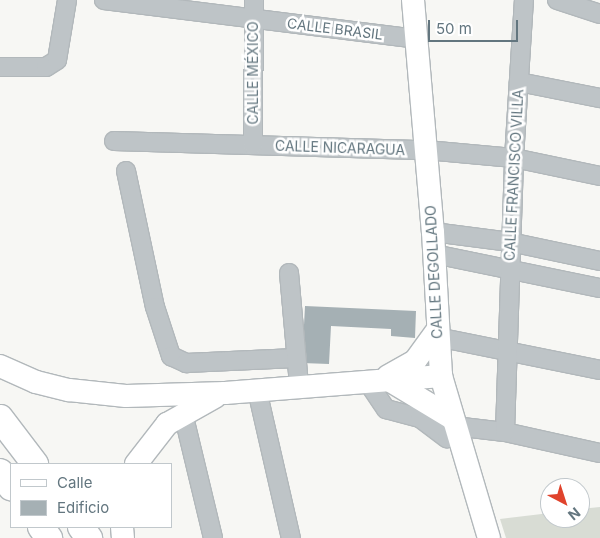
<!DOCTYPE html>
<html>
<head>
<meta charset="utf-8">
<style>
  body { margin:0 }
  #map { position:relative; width:600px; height:538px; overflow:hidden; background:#f7f7f4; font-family:Inter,sans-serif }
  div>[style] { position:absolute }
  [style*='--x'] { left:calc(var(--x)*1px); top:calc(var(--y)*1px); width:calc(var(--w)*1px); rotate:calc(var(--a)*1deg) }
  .green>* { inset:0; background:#d8dcd4 }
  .building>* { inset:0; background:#a5b0b4 }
  .roads { filter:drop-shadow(1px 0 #b2b8bb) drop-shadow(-1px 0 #b2b8bb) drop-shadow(0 1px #b2b8bb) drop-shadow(0 -1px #b2b8bb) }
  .minor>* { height:18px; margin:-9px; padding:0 9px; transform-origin:9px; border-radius:9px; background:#bec4c7 }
  .major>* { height:22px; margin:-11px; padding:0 11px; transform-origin:11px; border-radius:11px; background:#fff }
  .highway>* { height:26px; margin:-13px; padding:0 13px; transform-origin:13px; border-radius:13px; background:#fff }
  span { translate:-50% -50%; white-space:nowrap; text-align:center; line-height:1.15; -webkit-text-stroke:5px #fff; paint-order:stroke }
  .street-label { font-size:14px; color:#63767f }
  .legend { position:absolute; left:10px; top:463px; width:162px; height:65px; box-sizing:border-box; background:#fff; border:1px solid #c1c8cc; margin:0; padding:6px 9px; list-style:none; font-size:15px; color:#63767f }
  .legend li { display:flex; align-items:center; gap:10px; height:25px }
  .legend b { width:25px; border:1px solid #c1c8cc }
  .north { position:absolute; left:540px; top:478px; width:50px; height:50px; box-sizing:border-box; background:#fff; border:1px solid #c1c8cc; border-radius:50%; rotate:140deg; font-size:14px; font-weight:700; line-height:20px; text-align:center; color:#63767f }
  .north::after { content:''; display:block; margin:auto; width:18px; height:22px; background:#e0432c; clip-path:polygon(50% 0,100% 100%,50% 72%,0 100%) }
  .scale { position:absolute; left:428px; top:20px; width:90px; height:22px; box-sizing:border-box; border:2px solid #63767f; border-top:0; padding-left:6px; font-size:15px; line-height:18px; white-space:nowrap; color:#63767f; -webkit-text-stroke:4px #fff; paint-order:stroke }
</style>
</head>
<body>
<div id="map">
  <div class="green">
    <div style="clip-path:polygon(600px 507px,600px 538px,506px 538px,500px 519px,550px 513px,550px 518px,580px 518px,580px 509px)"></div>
  </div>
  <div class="building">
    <div style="clip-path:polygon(305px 306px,416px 311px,415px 338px,391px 336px,391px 329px,331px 326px,329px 364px,302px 363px)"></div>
  </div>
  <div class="roads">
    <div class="minor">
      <div style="--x:104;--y:0;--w:315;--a:7.1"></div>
      <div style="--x:557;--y:0;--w:45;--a:18"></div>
      <div style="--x:0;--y:67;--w:46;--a:0"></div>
      <div style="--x:46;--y:67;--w:13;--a:-32"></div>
      <div style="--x:57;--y:60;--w:61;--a:-80.5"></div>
      <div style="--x:519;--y:82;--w:83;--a:11.2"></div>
      <div style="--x:114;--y:141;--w:312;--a:1.7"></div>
      <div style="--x:426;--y:150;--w:88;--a:5.2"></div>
      <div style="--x:514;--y:158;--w:88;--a:11.8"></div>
      <div style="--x:253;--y:145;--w:145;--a:-89.6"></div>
      <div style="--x:126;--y:171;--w:139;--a:78"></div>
      <div style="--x:155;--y:307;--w:52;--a:71.9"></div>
      <div style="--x:171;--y:356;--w:17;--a:25"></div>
      <div style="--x:186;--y:363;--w:110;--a:-2.6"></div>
      <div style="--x:433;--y:232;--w:78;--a:7.4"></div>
      <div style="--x:510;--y:242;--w:92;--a:11.9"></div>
      <div style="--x:434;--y:254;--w:169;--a:11.6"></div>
      <div style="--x:289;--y:273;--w:112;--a:84.9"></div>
      <div style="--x:437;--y:337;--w:166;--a:11.4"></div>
      <div style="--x:367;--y:381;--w:34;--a:56"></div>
      <div style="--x:386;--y:409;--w:35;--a:15"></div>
      <div style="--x:420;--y:418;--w:34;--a:37"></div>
      <div style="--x:447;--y:438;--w:11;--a:0"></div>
      <div style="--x:257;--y:390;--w:152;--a:77.1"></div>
      <div style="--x:183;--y:413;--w:129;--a:76.5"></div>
      <div style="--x:454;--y:426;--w:51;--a:6.7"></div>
      <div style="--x:505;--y:432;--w:97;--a:12.5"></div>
      <div style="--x:505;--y:432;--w:274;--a:-88.1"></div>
      <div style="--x:514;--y:158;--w:158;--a:-86.4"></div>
    </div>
    <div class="major">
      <div style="--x:413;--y:0;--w:233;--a:85.1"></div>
      <div style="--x:433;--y:232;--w:144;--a:86.8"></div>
      <div style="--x:441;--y:376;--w:169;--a:73.5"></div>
      <div style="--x:0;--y:366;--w:39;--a:24"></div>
      <div style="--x:36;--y:382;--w:34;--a:14"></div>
      <div style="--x:69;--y:390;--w:57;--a:6"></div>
      <div style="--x:126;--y:396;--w:99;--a:-1.7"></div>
      <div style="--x:225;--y:393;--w:217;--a:-4.5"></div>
      <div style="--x:388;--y:376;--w:31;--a:-29"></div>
      <div style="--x:415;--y:361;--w:37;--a:-54"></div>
      <div style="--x:389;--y:380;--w:74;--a:31.1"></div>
      <div style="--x:136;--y:464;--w:51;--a:-52.2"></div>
      <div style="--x:167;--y:424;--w:55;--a:-29.4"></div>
      <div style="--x:122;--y:527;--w:11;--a:85"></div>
    </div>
    <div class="highway">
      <div style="--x:0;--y:418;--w:58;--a:52.7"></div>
      <div style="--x:0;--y:472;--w:19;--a:54"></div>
      <div style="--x:41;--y:527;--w:14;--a:54"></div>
      <div style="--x:81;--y:527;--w:14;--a:54"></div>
    </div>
  </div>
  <div class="street-label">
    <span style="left:335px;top:29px;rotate:7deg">CALLE BRASIL</span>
    <span style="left:253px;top:73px;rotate:-90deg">CALLE MÉXICO</span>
    <span style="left:340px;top:148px;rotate:2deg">CALLE NICARAGUA</span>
    <span style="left:514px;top:175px;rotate:-87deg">CALLE FRANCISCO VILLA</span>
    <span style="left:434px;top:272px;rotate:-93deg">CALLE DEGOLLADO</span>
  </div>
  <ul class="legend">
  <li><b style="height:6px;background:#fff"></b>Calle</li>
  <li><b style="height:14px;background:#a5b0b4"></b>Edificio</li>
  </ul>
  <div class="north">N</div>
  <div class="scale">50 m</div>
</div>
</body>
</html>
